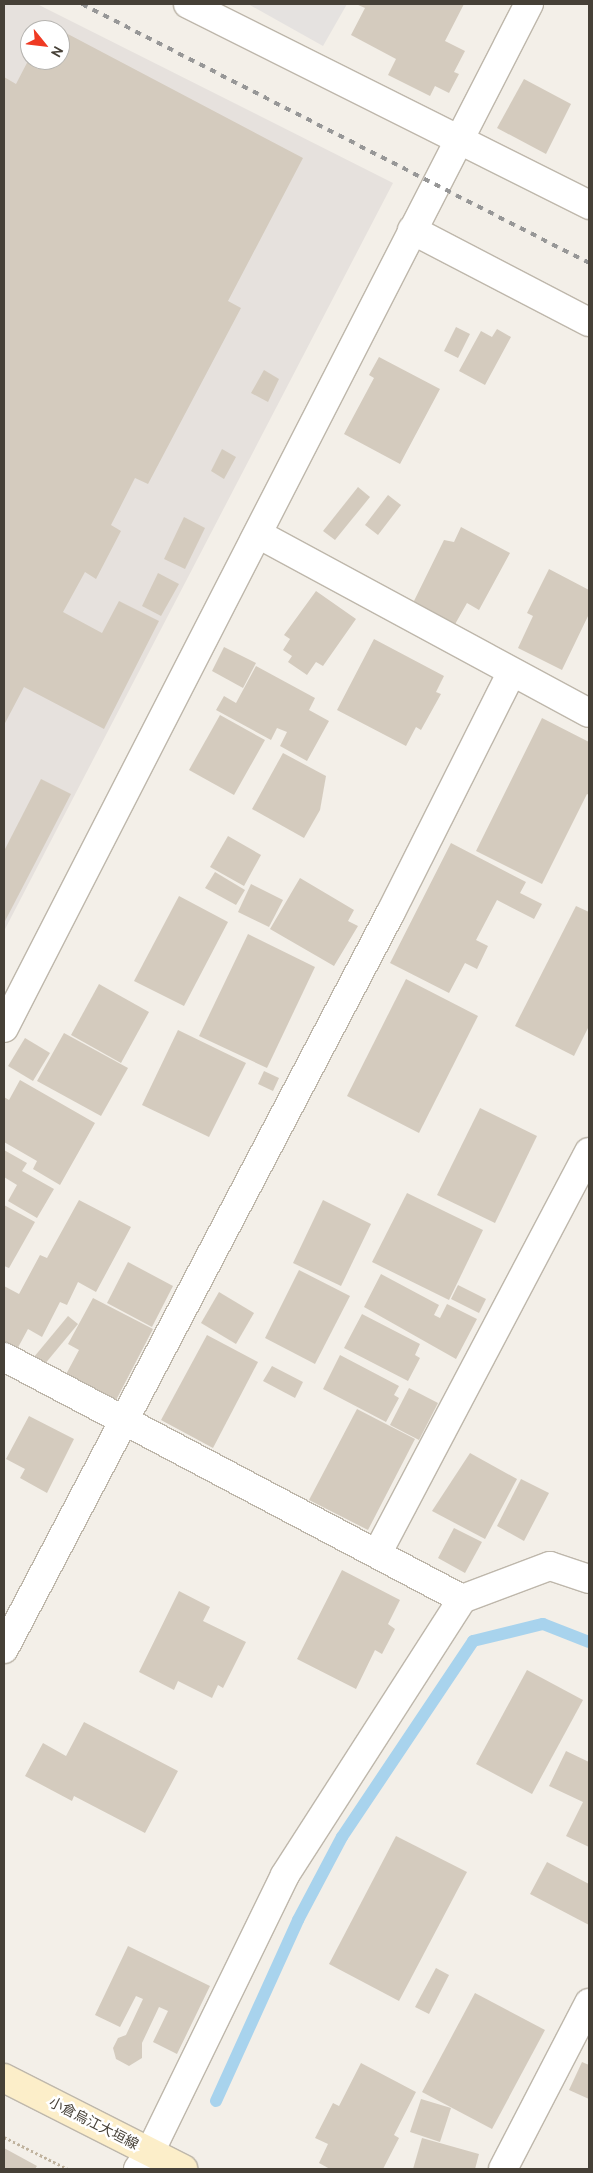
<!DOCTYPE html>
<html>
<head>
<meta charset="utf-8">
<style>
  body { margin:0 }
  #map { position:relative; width:593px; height:2173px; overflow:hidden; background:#f3efe8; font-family:Cabin,"Noto Sans JP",sans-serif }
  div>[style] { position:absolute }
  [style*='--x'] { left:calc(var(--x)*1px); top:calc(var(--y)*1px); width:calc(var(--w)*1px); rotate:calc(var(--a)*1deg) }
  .industrial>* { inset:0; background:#e6e1dd }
  .parking>* { inset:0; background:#e5e2e0 }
  .stream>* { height:12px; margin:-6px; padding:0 6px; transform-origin:6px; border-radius:6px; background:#a8d3ed }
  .building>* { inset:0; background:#d4cbbe }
  .path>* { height:3px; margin-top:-1.5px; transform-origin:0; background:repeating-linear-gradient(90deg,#bfb29d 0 2.5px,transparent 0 5px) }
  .roads { filter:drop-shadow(1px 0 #beb7ab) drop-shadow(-1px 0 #beb7ab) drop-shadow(0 1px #beb7ab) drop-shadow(0 -1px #beb7ab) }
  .street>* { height:28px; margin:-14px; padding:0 14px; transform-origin:14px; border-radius:14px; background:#fff }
  .secondary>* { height:28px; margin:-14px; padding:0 14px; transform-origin:14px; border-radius:14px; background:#fceec9 }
  .rail>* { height:4px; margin-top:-2px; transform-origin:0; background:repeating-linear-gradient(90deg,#979797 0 6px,transparent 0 12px) }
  span { translate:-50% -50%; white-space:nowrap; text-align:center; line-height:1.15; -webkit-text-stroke:5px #fff; paint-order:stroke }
  .street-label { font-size:14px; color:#464037 }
  .frame { position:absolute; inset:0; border:5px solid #464037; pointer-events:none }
  .north { position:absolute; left:20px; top:20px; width:50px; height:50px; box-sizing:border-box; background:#fff; border:1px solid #b5b3af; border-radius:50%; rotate:119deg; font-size:14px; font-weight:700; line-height:20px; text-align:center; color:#464037 }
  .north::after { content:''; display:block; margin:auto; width:18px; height:22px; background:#ef3a23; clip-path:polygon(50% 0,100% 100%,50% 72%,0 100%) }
</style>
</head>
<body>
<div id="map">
  <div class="industrial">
    <div style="clip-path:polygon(evenodd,4px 4px,37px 4px,393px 183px,4px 931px,4px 4px,30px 30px,60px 30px,60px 60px,30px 60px,30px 30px)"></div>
  </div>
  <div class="parking">
    <div style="clip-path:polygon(248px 4px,347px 4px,323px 46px)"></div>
  </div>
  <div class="stream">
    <div style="--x:216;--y:2101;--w:199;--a:-65.6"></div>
    <div style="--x:298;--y:1920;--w:94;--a:-62.1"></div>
    <div style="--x:342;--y:1837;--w:236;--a:-56.2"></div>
    <div style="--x:473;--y:1641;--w:72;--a:-13.7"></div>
    <div style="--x:543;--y:1624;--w:49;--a:21.4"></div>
  </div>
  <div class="building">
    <div style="clip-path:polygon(356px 4px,464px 4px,445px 41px,465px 51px,454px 72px,459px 74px,449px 93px,435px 86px,430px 96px,388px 75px,396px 59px,351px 35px,365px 8px)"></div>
    <div style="clip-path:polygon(47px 23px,303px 158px,228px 301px,241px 308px,148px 484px,135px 478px,111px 525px,121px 531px,96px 579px,85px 572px,63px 612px,102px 633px,119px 601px,159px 621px,104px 729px,24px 687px,4px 725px,4px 77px,16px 84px,30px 57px,30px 60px,60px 60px,60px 30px,44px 30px)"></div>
    <div style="clip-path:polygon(524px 79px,571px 104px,546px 154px,497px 128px)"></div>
    <div style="clip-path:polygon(456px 327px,470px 334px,458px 358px,444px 351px)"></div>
    <div style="clip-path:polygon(497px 329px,511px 337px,485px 385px,459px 371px,481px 331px,492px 337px)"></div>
    <div style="clip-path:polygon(379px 357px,440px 389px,400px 464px,344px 434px,374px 378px,369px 375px)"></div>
    <div style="clip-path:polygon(264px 370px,279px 379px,268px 402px,251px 393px)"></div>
    <div style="clip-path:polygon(222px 449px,236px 457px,224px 479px,211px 471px)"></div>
    <div style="clip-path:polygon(358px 487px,370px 497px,335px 540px,323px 531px)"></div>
    <div style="clip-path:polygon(388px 495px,401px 505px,378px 535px,365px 525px)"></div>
    <div style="clip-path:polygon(184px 517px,205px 528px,185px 569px,164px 559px)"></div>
    <div style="clip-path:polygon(461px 527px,510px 553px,479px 610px,467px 603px,454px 626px,412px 605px,444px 540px,454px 542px)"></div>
    <div style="clip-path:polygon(549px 569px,589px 590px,589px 614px,562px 670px,518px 648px,533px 616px,527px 613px)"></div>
    <div style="clip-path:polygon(158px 573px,179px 584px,161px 616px,142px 606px)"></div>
    <div style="clip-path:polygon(316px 591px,356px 619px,323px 666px,316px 662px,307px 675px,288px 662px,292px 656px,283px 650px,290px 639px,284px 635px)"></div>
    <div style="clip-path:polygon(374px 639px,444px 676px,436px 692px,441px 694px,421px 730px,416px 727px,406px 746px,337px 710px)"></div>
    <div style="clip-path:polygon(224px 647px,256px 663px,243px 688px,212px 671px)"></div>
    <div style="clip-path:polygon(256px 666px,315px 698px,309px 710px,329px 721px,307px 761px,280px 746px,287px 732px,277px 728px,271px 740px,216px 710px,224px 696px,236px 703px)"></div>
    <div style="clip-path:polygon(220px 715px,265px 740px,234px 795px,189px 770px)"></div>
    <div style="clip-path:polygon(542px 718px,589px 742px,589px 795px,587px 794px,542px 884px,476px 851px)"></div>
    <div style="clip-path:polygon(283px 753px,326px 776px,320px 810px,304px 838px,252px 809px)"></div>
    <div style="clip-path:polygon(41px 779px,71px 794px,4px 923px,4px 851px)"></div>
    <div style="clip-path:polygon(228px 836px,261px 855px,244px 886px,210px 867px)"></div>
    <div style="clip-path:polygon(451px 843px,526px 882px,520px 893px,542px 904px,534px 919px,497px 900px,476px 940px,488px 946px,477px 969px,465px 963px,449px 993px,390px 963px)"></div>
    <div style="clip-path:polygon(215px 872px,245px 890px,236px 905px,205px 888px)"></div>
    <div style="clip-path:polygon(300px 878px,354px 910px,348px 921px,358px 926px,334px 966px,270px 929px)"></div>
    <div style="clip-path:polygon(251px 884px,283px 900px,269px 927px,238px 912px)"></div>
    <div style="clip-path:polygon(179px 896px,228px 922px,184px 1006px,134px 981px)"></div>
    <div style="clip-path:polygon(576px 906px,589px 912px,589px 1026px,574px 1056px,515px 1026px)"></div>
    <div style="clip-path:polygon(248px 934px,315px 967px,267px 1068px,199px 1036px)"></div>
    <div style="clip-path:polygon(406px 979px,478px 1016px,419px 1133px,347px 1096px)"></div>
    <div style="clip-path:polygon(99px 984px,149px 1012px,121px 1063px,71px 1035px)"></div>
    <div style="clip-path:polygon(178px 1030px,246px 1063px,209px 1137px,142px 1105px)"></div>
    <div style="clip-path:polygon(64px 1033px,128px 1068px,101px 1116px,37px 1081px)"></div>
    <div style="clip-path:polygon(25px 1038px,50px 1053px,33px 1081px,8px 1066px)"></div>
    <div style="clip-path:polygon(264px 1071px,279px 1078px,273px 1091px,258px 1084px)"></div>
    <div style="clip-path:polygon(20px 1080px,95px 1123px,60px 1185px,33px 1169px,37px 1161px,4px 1142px,4px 1097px,9px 1100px)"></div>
    <div style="clip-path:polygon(480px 1108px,537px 1136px,495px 1223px,437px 1195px)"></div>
    <div style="clip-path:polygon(4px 1150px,27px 1163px,22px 1171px,54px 1189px,37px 1218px,8px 1201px,17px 1185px,4px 1177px)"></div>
    <div style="clip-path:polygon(407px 1193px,483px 1230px,449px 1300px,372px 1262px)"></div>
    <div style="clip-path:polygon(79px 1200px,131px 1227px,96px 1292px,78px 1282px,67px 1305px,60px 1302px,42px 1337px,28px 1329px,15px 1353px,4px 1347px,4px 1286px,19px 1294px,40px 1255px,47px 1258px)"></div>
    <div style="clip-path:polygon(323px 1200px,371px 1224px,341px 1286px,293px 1263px)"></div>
    <div style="clip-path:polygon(4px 1205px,35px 1222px,9px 1268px,4px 1266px)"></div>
    <div style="clip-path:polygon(128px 1262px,173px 1286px,152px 1327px,107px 1303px)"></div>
    <div style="clip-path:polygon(299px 1270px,350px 1296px,315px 1364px,265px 1338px)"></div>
    <div style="clip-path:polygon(381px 1274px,439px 1305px,434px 1315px,440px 1318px,447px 1304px,477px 1319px,456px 1359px,364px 1307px)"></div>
    <div style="clip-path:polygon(458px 1285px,486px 1299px,479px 1313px,451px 1299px)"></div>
    <div style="clip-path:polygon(219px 1292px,254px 1313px,236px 1344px,201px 1323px)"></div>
    <div style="clip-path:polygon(93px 1298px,153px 1329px,113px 1406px,63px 1380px,79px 1350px,68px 1344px)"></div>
    <div style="clip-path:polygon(362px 1314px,420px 1344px,415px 1355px,420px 1358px,408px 1381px,344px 1348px)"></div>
    <div style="clip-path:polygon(68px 1316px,78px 1324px,39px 1371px,29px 1363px)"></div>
    <div style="clip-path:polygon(207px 1335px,258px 1362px,213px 1448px,161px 1420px)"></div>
    <div style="clip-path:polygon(340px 1355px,399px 1386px,394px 1395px,399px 1398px,386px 1422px,323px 1389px)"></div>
    <div style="clip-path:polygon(272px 1366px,303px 1382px,295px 1398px,263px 1381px)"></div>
    <div style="clip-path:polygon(409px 1388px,438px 1403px,419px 1440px,390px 1425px)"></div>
    <div style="clip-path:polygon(357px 1409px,415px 1439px,368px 1530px,309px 1500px)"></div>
    <div style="clip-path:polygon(29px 1416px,74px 1439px,47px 1493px,20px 1478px,25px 1469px,6px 1459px)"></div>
    <div style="clip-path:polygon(470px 1453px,517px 1479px,485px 1539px,432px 1511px)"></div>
    <div style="clip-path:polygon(521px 1479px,549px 1493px,524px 1541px,497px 1526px)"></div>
    <div style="clip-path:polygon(454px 1528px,482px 1542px,465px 1573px,438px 1558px)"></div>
    <div style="clip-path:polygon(342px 1570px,400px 1600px,388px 1624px,395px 1629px,382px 1654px,375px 1650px,356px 1689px,297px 1659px)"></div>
    <div style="clip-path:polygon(179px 1591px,210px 1607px,203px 1621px,246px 1642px,223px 1688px,218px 1685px,212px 1698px,178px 1681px,174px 1690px,139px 1672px)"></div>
    <div style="clip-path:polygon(527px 1670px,583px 1700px,532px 1794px,476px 1764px)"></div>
    <div style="clip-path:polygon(84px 1722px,178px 1771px,145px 1833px,74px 1796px,72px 1801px,25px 1776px,43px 1743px,66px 1756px)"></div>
    <div style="clip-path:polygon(566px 1751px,589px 1762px,589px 1847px,566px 1836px,583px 1802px,549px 1786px)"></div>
    <div style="clip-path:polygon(396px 1836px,467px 1872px,399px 2001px,329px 1964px)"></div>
    <div style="clip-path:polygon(547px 1862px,589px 1884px,589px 1925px,530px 1894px)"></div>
    <div style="clip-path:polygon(128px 1946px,210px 1986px,177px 2054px,153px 2042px,168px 2011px,159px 2007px,142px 2043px,142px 2058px,129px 2066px,116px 2059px,113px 2048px,118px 2038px,126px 2035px,143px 1999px,136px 1996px,120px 2027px,95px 2015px)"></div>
    <div style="clip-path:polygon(436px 1968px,449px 1975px,429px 2014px,415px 2007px)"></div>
    <div style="clip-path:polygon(475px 1993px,545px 2030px,492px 2129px,422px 2092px)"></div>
    <div style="clip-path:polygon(582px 2062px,589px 2065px,589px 2099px,569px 2090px)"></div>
    <div style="clip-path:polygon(361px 2063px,416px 2092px,394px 2135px,399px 2138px,383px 2169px,330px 2169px,319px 2163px,328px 2144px,315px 2138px,333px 2103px,339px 2106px)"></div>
    <div style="clip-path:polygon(421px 2099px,451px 2108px,440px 2142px,410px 2132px)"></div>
    <div style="clip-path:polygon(422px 2138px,479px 2154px,475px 2169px,413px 2169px)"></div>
    <div style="clip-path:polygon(4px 2148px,37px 2166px,35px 2169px,4px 2169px)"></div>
  </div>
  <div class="path">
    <div style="--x:4;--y:2137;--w:72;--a:26.6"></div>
  </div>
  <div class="roads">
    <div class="street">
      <div style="--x:188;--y:4;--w:449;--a:26.6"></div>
      <div style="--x:412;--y:230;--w:199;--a:27.5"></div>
      <div style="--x:258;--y:534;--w:376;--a:28.4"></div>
      <div style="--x:4;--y:1028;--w:1151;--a:-62.86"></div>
      <div style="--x:4;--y:1357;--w:518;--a:27.85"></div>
      <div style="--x:378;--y:1552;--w:452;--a:-62.2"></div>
      <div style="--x:4;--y:1649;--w:832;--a:-62.3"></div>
      <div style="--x:391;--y:912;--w:267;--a:-63.3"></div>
      <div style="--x:138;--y:2169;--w:21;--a:-55"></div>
      <div style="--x:150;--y:2152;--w:308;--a:-64"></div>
      <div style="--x:285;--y:1875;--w:328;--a:-57.3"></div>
      <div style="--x:462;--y:1599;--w:94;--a:-20.6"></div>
      <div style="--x:550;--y:1566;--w:41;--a:18.4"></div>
      <div style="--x:503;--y:2169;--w:187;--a:-62.6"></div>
    </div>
    <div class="secondary">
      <div style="--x:4;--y:2078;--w:201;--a:26.9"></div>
    </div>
  </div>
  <div class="rail">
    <div style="--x:82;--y:4;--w:569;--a:27.06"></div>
  </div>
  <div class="street-label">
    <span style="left:94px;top:2123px;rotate:27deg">小倉烏江大垣線</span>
  </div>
  <div class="frame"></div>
  <div class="north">N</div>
</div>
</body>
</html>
